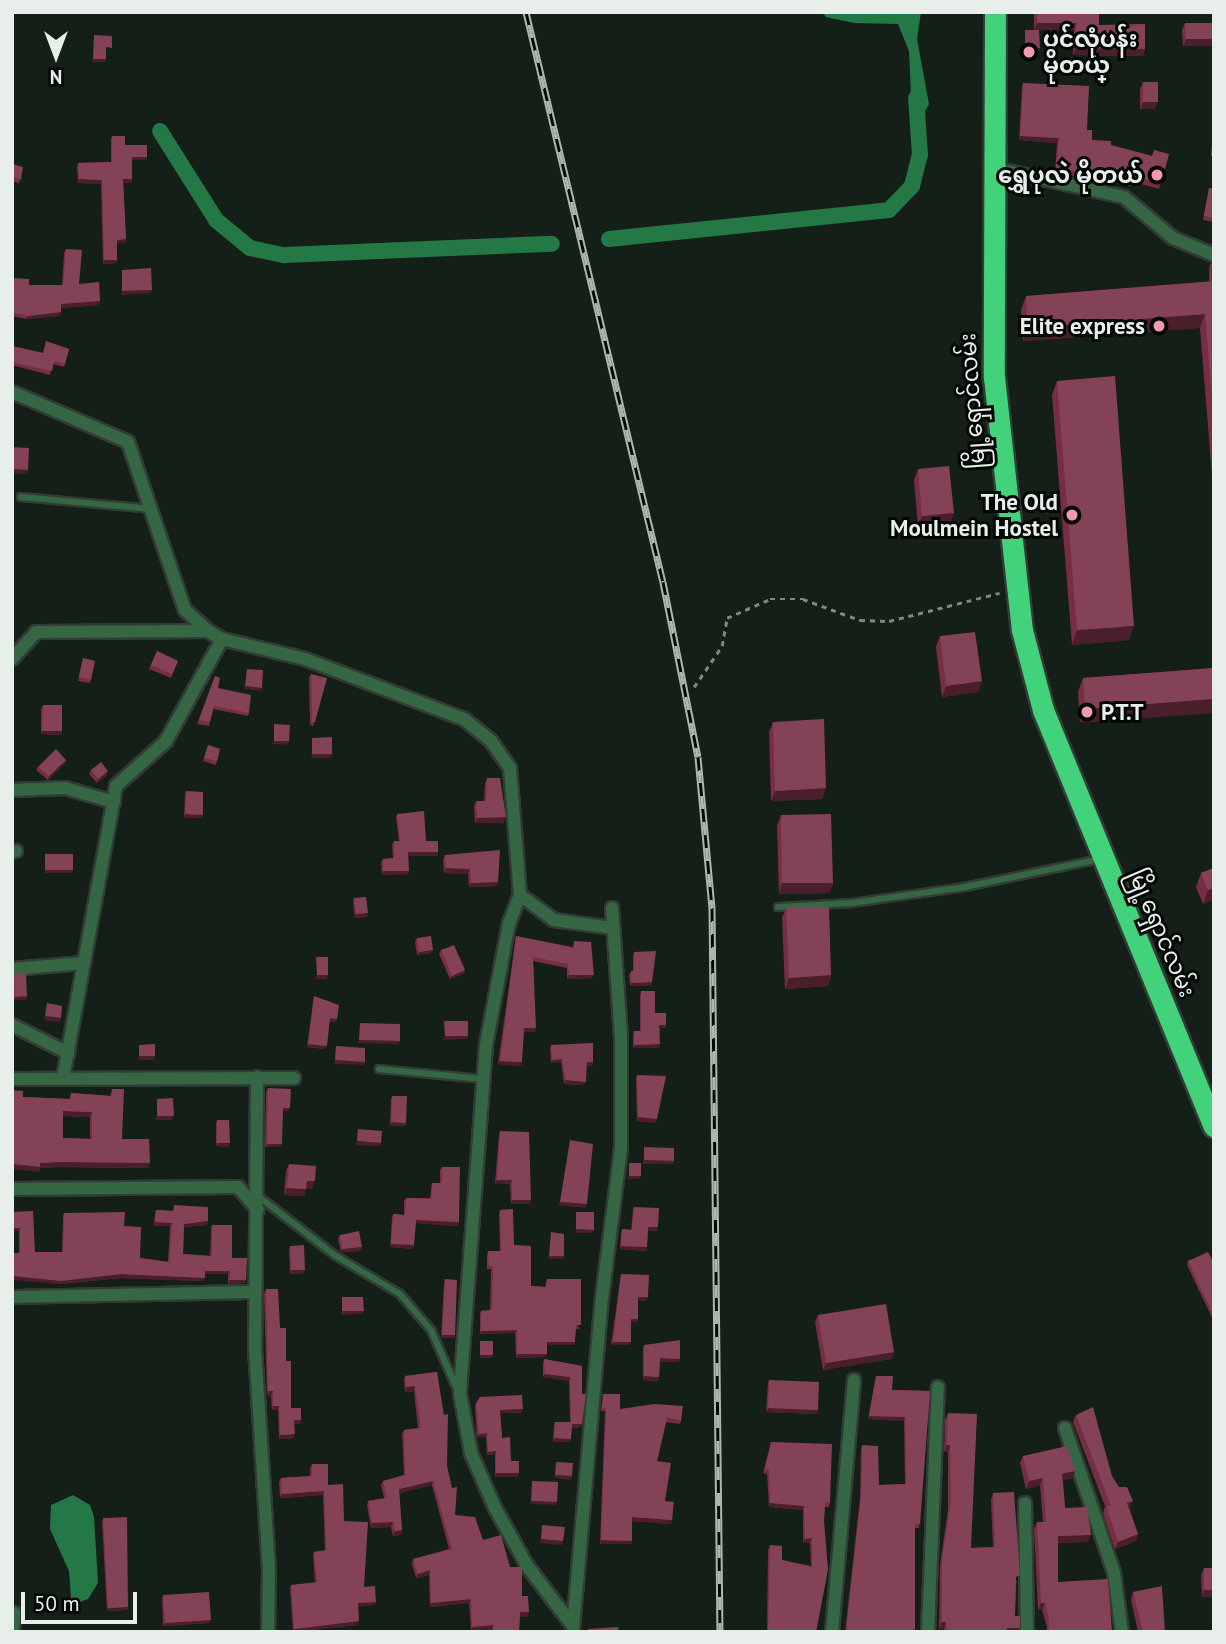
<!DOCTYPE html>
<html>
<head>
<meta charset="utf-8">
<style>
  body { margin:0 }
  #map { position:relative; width:1226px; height:1644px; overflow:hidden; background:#141f17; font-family:"PT Sans","Noto Sans Myanmar",sans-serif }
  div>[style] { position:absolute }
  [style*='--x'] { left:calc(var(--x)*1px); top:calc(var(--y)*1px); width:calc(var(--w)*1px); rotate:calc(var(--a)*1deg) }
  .water>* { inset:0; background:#237845 }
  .canal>* { height:16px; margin:-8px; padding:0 8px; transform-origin:8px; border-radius:8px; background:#237845 }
  .path>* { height:2.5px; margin-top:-1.25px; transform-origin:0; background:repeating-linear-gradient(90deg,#7f8881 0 5px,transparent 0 10px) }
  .roads { filter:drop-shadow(2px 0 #323c35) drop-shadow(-2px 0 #323c35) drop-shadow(0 2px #323c35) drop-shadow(0 -2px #323c35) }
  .lane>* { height:6px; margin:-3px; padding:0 3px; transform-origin:3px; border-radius:3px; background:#356745 }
  .street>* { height:12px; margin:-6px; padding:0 6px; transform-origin:6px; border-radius:6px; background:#356745 }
  .highway>* { height:21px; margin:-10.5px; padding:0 10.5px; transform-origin:10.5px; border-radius:10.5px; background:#42d27b }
  .rail>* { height:7px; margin-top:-3.5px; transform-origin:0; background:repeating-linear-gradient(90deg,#040805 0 13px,#aeb6b0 0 26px); box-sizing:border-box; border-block:2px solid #aeb6b0 }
  .wall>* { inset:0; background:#772d43 }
  .shaded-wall>* { inset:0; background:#4a1e2a }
  .building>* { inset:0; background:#834255 }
  .dots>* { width:19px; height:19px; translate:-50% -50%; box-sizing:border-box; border:4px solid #040805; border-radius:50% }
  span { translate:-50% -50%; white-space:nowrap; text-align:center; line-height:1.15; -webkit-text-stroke:6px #040805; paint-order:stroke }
  .poi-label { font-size:23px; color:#e8efea; font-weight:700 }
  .left { translate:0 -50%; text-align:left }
  .right { translate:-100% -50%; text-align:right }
  .street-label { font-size:23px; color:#e8efea }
  .frame { position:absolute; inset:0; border:14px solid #e8efea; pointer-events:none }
  .north { position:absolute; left:21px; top:21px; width:70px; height:70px; -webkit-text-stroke:5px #040805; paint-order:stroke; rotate:180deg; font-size:19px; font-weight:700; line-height:28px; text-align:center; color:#e8efea }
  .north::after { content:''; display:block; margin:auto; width:24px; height:32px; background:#e8efea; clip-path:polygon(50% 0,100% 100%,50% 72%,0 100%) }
  .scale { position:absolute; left:21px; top:1592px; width:116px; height:32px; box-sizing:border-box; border:4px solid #e8efea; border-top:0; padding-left:9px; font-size:21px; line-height:24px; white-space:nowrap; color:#e8efea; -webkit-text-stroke:5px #040805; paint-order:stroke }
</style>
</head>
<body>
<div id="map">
  <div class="water">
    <div style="clip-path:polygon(822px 12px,921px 12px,917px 39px,929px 104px,921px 119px,912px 117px,909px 51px,898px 24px,854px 23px,826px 17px)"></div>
    <div style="clip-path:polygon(73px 1495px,90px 1505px,94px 1517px,98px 1583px,88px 1599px,77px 1603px,71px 1598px,69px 1571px,50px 1529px,51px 1505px)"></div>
  </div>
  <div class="canal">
    <div style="--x:160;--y:131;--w:105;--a:57.8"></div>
    <div style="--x:216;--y:220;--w:44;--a:39.5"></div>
    <div style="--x:250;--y:248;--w:35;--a:12"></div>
    <div style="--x:284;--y:255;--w:268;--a:-2.4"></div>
    <div style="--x:609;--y:239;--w:281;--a:-5.9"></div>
    <div style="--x:889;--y:210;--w:33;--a:-46"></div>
    <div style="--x:912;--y:186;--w:32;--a:-76"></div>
    <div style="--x:920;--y:155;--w:57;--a:-94"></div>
  </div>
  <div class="path">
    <div style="--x:694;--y:687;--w:50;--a:-55.7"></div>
    <div style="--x:722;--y:646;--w:28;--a:-80"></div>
    <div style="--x:727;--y:618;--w:47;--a:-23.8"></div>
    <div style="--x:770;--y:599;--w:33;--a:0"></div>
    <div style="--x:803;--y:599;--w:61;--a:20.2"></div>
    <div style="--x:860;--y:620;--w:29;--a:2"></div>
    <div style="--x:889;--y:621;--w:114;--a:-14.3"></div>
  </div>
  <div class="roads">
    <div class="lane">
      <div style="--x:21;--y:497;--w:132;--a:5.2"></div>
      <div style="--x:778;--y:907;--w:74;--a:-3.1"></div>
      <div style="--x:852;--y:903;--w:114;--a:-8.1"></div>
      <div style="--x:965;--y:887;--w:138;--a:-11.7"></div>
      <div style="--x:379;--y:1069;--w:104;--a:5.5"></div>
      <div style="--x:258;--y:1196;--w:98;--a:37.6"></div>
      <div style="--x:336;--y:1256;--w:74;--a:30.7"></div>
      <div style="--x:400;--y:1294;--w:48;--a:49.3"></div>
      <div style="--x:431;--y:1330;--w:64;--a:66.2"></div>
    </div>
    <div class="street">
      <div style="--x:994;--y:168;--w:133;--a:12.6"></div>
      <div style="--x:1124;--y:197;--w:64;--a:39.9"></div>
      <div style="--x:1173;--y:238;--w:44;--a:22.5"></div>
      <div style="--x:12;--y:392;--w:126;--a:23.3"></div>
      <div style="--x:128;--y:442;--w:177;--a:71.3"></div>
      <div style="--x:185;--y:610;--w:31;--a:42"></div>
      <div style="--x:208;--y:631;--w:16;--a:30"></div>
      <div style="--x:222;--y:639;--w:85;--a:13.5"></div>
      <div style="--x:305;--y:659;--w:170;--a:20.7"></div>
      <div style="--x:464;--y:719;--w:35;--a:39"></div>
      <div style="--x:491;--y:741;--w:33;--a:55"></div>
      <div style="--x:510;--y:768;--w:127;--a:85.5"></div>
      <div style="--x:520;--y:895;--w:30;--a:111"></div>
      <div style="--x:509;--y:923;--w:124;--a:100.7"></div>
      <div style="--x:486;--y:1045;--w:350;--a:94.3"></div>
      <div style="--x:460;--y:1394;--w:60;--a:79.4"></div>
      <div style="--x:471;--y:1453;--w:60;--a:66.4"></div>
      <div style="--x:495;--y:1508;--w:68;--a:60.8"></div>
      <div style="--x:528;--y:1567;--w:74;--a:52.7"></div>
      <div style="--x:12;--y:659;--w:36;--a:-48"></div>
      <div style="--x:36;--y:632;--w:172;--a:-0.3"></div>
      <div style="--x:12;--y:790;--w:53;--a:-2.2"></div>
      <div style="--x:65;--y:788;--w:51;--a:15.9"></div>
      <div style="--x:12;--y:852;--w:4;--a:-14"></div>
      <div style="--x:520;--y:895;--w:42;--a:36.3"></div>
      <div style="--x:554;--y:920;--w:60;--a:7.7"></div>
      <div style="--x:12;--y:969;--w:72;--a:-4.8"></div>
      <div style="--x:12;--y:1025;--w:63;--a:26.6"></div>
      <div style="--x:257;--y:1077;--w:271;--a:90.4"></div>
      <div style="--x:255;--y:1348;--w:222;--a:86.4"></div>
      <div style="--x:269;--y:1570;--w:62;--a:90.9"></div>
      <div style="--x:63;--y:1078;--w:297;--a:-79.7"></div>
      <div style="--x:116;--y:786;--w:67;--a:-42"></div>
      <div style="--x:166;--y:741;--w:116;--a:-61.2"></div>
      <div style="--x:12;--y:1079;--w:282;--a:-0.2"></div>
      <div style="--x:12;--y:1189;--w:226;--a:-0.5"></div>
      <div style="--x:238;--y:1187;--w:30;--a:49"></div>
      <div style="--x:12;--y:1297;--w:243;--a:-1.2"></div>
      <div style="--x:1065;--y:1428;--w:153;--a:71.3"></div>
      <div style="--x:1114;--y:1573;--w:60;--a:82.3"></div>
      <div style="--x:1025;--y:1503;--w:129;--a:89.1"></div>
      <div style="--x:573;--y:1628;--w:323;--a:-85"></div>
      <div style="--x:601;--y:1306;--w:160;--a:-82.8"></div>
      <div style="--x:621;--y:1147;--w:110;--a:-90"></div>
      <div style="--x:621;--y:1037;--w:129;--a:-94"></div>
      <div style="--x:13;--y:1632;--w:19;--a:-87"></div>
      <div style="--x:832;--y:1632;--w:253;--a:-85"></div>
      <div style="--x:928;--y:1632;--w:245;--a:-87.7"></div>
    </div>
    <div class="highway">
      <div style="--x:995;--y:12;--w:365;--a:90.2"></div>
      <div style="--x:994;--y:377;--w:255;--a:83.7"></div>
      <div style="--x:1022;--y:630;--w:83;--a:75.3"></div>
      <div style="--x:1043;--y:710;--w:450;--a:67.7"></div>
    </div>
  </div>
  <div class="rail">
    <div style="--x:526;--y:12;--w:586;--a:76.49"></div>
    <div style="--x:663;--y:582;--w:178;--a:78.7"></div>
    <div style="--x:698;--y:757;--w:152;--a:84.7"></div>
    <div style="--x:712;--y:908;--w:724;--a:89.37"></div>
  </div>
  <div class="wall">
    <div style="clip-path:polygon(1034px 12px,1099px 12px,1099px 25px,1145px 49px,1143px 56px,1073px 55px,1074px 30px,1034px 30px)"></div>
    <div style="clip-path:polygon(1185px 23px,1212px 46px,1183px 46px,1182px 30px)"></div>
    <div style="clip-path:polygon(1143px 82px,1155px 109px,1140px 109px,1140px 89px)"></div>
    <div style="clip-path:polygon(1023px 83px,1087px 130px,1092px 140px,1152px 156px,1169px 154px,1159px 189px,1134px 182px,1132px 186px,1055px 173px,1057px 143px,1019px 140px,1022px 87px)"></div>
    <div style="clip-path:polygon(112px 136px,125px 145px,147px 157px,146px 160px,132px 160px,132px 179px,130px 183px,123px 183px,126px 239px,125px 243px,117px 243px,117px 260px,116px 263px,103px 264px,101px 184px,78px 183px,77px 167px,78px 163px,111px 162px,111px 139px)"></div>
    <div style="clip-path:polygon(12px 164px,21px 179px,19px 183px,12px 181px)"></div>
    <div style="clip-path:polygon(1209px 188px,1214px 189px,1214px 222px,1203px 220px)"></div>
    <div style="clip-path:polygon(66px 249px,79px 284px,99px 305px,61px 308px,60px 316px,26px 319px,12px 316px,12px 278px,29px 285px,62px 285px,64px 253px)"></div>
    <div style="clip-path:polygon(1214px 255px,1214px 501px,1200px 328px,1023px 341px,1021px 310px,1026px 296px,1209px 282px,1209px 268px)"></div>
    <div style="clip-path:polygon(12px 346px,43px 353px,69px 349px,64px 367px,53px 364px,50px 375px,12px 365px)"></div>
    <div style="clip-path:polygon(1057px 381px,1129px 640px,1072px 645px,1052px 395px)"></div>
    <div style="clip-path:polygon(918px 469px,950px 524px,918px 527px,914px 480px)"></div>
    <div style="clip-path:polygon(940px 636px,982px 681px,978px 692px,942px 697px,936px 647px)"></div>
    <div style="clip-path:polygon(157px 651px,178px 661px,171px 678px,149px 669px)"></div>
    <div style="clip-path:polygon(82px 662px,91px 680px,90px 683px,78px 681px)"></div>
    <div style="clip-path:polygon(1214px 668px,1080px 723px,1078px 692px,1083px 678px)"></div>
    <div style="clip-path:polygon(311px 674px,314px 726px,310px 725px,309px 677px)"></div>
    <div style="clip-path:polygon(215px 676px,218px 688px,249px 713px,248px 716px,213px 709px,209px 726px,197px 724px)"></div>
    <div style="clip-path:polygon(43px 705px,62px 731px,61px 735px,41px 734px,41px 709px)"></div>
    <div style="clip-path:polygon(773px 722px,826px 788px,822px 799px,771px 801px,769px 732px)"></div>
    <div style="clip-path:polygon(208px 745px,220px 749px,216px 765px,203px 761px)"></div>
    <div style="clip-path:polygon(66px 760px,65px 763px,48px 780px,36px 770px,38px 767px)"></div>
    <div style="clip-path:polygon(91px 770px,107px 775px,97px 783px,89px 774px)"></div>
    <div style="clip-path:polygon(487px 778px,504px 823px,475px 823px,474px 807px,476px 801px,484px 801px,485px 783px)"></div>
    <div style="clip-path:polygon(186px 791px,201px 818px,184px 818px,185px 795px)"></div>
    <div style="clip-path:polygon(397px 814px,438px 852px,437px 856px,408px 856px,408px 874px,382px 875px,381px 862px,383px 859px,393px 858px,392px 845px,394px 841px,399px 841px,396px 817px)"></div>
    <div style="clip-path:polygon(781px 815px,833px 883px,829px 893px,779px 894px,777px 826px)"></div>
    <div style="clip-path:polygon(445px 855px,498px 882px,496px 886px,469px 887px,468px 874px,444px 873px,443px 860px)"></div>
    <div style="clip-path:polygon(1214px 868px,1214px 903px,1213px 900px,1203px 904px,1196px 887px,1201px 873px)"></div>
    <div style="clip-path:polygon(354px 898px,367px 917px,355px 918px,353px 901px)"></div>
    <div style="clip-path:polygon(786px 907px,831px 975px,828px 986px,785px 989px,782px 918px)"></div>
    <div style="clip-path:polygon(516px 936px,573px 947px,574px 941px,592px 978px,567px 979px,567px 968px,533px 961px,535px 1032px,524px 1032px,521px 1066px,498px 1064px)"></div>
    <div style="clip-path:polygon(417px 938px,431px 953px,417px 955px,415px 942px)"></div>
    <div style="clip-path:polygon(441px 950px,465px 970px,463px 974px,450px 979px,439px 954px)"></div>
    <div style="clip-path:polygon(634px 952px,652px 982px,651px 986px,630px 986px,629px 975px,631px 971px,633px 971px,633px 956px)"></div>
    <div style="clip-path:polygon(14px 974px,27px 996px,26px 1000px,14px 1000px,13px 978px)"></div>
    <div style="clip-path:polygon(641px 991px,655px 1013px,666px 1025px,665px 1028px,660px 1028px,659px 1048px,633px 1048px,633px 1034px,634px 1031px,640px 1031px,640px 995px)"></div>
    <div style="clip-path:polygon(314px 996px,336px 1022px,329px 1022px,325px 1049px,307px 1047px)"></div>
    <div style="clip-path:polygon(551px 1045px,593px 1062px,592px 1066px,586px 1066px,584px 1085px,564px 1084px,561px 1062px,551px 1063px,550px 1048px)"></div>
    <div style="clip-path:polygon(637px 1075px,657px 1119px,655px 1123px,637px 1121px,636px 1078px)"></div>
    <div style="clip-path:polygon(268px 1088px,289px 1111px,283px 1111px,281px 1147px,265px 1147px,266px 1092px)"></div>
    <div style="clip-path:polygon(evenodd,112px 1089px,122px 1139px,148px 1168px,59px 1167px,40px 1168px,39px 1172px,23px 1097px,69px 1099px,71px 1093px,110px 1096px,112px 1089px,63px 1116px,90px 1117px,90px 1139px,63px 1138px,63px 1116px)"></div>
    <div style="clip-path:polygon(392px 1096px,406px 1123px,405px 1126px,390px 1126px,391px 1099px)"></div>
    <div style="clip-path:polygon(217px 1120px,229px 1147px,216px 1146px,216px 1123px)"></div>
    <div style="clip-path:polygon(500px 1131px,531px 1200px,529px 1204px,511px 1204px,510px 1184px,495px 1183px,499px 1135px)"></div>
    <div style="clip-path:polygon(289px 1164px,312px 1189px,306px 1188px,304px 1196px,284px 1195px,286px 1171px)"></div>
    <div style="clip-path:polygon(442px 1167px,459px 1222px,457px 1226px,416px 1223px,413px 1249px,390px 1247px,392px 1218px,393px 1214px,404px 1215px,404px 1201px,406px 1198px,430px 1198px,432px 1183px,440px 1183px,440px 1170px)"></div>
    <div style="clip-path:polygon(174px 1205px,207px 1225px,184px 1227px,183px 1254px,210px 1256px,211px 1229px,212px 1225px,246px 1280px,245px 1283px,228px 1284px,228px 1274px,205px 1274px,203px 1281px,120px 1278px,60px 1284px,19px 1253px,19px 1231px,12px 1231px,12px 1212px,35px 1252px,62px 1252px,63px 1216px,64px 1213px,124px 1226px,140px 1258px,168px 1262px,170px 1226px,154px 1226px,155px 1214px,156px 1210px,173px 1211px)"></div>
    <div style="clip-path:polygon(634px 1207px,657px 1231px,648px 1230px,647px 1247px,646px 1251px,620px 1249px,621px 1233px,622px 1229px,631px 1230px,633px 1210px)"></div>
    <div style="clip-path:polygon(500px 1210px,531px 1286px,545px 1287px,547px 1279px,580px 1329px,576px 1329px,574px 1345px,547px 1345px,546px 1357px,516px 1358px,515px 1333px,480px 1334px,480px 1314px,481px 1311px,490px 1310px,491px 1269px,487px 1269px,487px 1255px,488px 1251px,500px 1251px,499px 1213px)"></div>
    <div style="clip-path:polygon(340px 1235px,361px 1251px,341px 1252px,338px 1239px)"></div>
    <div style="clip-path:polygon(290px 1246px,304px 1273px,290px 1274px,289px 1249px)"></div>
    <div style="clip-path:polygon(1188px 1261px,1214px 1263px,1214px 1322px,1187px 1265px)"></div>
    <div style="clip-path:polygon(621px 1274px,646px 1301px,638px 1300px,638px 1319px,637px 1322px,631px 1322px,630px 1345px,611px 1345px)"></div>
    <div style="clip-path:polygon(445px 1279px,455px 1335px,454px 1338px,441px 1338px,444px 1283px)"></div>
    <div style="clip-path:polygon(266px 1289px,280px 1328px,286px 1361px,291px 1408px,301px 1420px,300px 1424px,294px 1424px,293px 1439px,279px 1439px,278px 1410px,272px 1410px,271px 1396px,267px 1396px,264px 1294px)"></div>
    <div style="clip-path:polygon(818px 1315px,894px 1352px,891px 1359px,823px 1370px,815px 1322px)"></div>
    <div style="clip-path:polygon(644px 1345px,680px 1359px,678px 1362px,660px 1362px,659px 1377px,658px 1381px,643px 1380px,643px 1348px)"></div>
    <div style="clip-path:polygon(544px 1359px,582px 1366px,581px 1427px,572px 1428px,570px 1442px,553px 1442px,554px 1425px,555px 1422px,570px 1422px,569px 1381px,543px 1377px,543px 1363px)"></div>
    <div style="clip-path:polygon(437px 1372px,447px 1466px,455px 1515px,510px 1567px,522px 1596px,527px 1617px,520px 1617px,519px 1632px,492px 1632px,492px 1630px,471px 1631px,469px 1603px,430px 1607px,429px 1575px,416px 1578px,412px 1564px,413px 1559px,449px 1549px,432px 1485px,399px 1493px,402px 1530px,400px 1535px,393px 1536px,391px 1527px,371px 1528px,367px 1506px,368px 1501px,384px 1498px,381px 1485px,383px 1481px,404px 1475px,402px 1434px,404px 1430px,418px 1428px,414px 1391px,405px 1392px,404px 1380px,405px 1376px)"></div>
    <div style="clip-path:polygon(876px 1376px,892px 1390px,930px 1391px,919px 1528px,915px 1528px,915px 1632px,845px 1632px,860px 1498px,861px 1449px,862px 1445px,879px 1485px,905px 1484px,904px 1421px,868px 1419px)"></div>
    <div style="clip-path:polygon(769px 1380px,818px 1410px,816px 1414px,766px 1412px,768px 1383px)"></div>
    <div style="clip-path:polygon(603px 1394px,620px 1409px,681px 1421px,680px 1424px,666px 1422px,657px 1461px,665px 1501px,671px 1524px,632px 1521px,632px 1541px,631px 1544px,600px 1544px,605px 1411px,601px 1411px)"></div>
    <div style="clip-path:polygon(476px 1403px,521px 1413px,500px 1413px,502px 1438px,518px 1477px,495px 1477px,495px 1455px,487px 1455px,486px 1437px,477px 1437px,475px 1407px)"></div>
    <div style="clip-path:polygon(948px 1413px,971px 1548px,993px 1547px,991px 1500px,993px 1493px,1017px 1583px,1016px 1583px,1015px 1616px,1020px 1628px,1019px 1632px,944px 1632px,944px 1629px,939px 1629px,940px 1565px,948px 1509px,948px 1452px,944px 1452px,945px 1420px)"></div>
    <div style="clip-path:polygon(1076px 1415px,1130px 1508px,1129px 1508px,1138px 1534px,1136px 1541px,1115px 1549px,1103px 1513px,1105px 1506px,1073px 1422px)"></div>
    <div style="clip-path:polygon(771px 1442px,830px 1503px,829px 1507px,825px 1507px,816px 1632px,767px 1632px,768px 1550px,770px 1545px,782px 1560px,811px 1566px,810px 1543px,803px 1543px,803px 1510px,769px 1507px,767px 1474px,763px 1473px)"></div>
    <div style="clip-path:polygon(1023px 1456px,1073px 1478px,1063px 1480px,1065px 1508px,1088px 1542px,1058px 1543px,1058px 1582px,1112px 1632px,1046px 1632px,1047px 1627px,1042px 1610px,1038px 1610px,1034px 1529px,1037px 1522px,1043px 1522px,1040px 1485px,1026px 1489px,1020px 1463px)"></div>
    <div style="clip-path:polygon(312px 1464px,328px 1485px,344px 1521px,364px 1587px,376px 1602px,374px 1605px,358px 1606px,358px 1625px,293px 1632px,290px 1588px,291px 1585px,315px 1583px,313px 1555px,314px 1552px,325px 1551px,323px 1495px,280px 1498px,279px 1482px,281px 1478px,310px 1476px,310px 1468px)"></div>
    <div style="clip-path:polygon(103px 1518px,128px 1607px,127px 1610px,107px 1611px,102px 1522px)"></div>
    <div style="clip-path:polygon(1204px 1568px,1214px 1568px,1214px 1597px,1202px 1597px,1201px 1575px)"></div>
    <div style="clip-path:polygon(1133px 1592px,1165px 1632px,1138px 1632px,1131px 1600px)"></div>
    <div style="clip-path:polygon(163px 1595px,211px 1620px,209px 1623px,163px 1626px,162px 1599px)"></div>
  </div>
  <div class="shaded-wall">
    <div style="clip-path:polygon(1037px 23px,1076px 23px,1074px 30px,1034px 30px)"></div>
    <div style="clip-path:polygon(1186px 39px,1214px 39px,1214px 41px,1212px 46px,1183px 46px)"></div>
    <div style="clip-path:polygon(1025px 48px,1040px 48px,1038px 51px,1024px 52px)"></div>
    <div style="clip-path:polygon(1076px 48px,1145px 49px,1143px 56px,1073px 55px)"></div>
    <div style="clip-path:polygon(93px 59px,106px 59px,105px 62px,91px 62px)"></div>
    <div style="clip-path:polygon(1143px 102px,1158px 102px,1155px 109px,1140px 109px)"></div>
    <div style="clip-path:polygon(1020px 136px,1059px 138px,1057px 143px,1019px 140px)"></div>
    <div style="clip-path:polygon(132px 157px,147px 157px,146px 160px,130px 160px)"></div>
    <div style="clip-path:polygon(79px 179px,102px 180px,101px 184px,78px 183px)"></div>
    <div style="clip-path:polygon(123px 179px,132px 179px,130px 183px,122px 183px)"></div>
    <div style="clip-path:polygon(126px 239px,125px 243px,115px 243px,117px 240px)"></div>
    <div style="clip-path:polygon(104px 260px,117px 260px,116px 263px,103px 264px)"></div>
    <div style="clip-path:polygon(152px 290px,151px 293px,121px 295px,122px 291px)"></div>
    <div style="clip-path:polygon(100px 301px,99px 305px,60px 308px,61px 304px)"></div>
    <div style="clip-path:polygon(61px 312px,60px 316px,26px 319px,28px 316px)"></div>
    <div style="clip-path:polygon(1205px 314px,1200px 328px,1023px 341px,1028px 328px)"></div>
    <div style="clip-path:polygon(12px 469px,28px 470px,26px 474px,12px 473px)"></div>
    <div style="clip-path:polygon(954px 513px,950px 524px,918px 527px,922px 516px)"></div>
    <div style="clip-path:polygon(1134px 626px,1129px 640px,1072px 645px,1077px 630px)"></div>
    <div style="clip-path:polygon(982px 681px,978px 692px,942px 697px,946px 686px)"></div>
    <div style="clip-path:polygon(245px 686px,262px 688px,260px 691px,244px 689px)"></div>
    <div style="clip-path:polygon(1214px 699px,1214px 713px,1080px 723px,1085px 709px)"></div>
    <div style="clip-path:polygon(42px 731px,62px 731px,61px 735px,41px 734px)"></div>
    <div style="clip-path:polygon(274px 741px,289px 741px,288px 745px,272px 744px)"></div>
    <div style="clip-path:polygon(312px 754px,332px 754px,331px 758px,311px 758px)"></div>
    <div style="clip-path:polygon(66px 760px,65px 763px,48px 780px,49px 776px)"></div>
    <div style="clip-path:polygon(108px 771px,107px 775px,97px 783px,98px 779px)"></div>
    <div style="clip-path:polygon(826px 788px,822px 799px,771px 801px,775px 791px)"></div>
    <div style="clip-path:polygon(185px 814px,203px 815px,201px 818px,184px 818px)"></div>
    <div style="clip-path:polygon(506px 817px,504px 823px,475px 823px,477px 818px)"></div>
    <div style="clip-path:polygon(408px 852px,438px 852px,437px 856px,407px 856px)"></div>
    <div style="clip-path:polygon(446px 868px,470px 869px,468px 874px,444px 873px)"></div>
    <div style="clip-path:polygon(45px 870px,73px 870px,72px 873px,44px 873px)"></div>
    <div style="clip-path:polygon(383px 871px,409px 871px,408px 874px,382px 875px)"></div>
    <div style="clip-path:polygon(498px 882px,496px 886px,469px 887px,471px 883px)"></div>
    <div style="clip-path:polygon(782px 883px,833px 883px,829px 893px,779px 894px)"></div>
    <div style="clip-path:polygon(1214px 888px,1213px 900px,1203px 904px,1208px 890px)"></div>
    <div style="clip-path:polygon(368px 913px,367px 917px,355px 918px,356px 914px)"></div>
    <div style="clip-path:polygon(433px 950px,431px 953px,417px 955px,419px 952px)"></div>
    <div style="clip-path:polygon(465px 970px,463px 974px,450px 979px,452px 976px)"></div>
    <div style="clip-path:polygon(317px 975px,328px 975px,327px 979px,315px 979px)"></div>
    <div style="clip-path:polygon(569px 975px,594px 975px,592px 978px,567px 979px)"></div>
    <div style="clip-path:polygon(831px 975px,828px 986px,785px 989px,789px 978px)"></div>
    <div style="clip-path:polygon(652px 982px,651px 986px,630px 986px,631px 983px)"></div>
    <div style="clip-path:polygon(27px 996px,26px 1000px,14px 1000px,15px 997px)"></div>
    <div style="clip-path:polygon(45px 1016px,61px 1018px,59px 1022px,44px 1020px)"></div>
    <div style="clip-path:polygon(330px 1018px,337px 1019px,336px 1022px,329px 1022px)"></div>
    <div style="clip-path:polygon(659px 1025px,666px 1025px,665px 1028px,658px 1028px)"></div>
    <div style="clip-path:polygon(524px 1028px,536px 1028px,535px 1032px,523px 1032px)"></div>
    <div style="clip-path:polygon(445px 1036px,468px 1036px,467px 1039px,443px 1040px)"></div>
    <div style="clip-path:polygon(359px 1040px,400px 1041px,399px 1044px,358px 1043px)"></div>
    <div style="clip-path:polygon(308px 1044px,327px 1046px,325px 1049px,307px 1047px)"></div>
    <div style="clip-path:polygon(660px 1044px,659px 1048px,633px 1048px,634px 1045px)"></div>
    <div style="clip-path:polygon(139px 1056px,155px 1056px,154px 1060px,137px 1060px)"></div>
    <div style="clip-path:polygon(562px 1059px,561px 1062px,551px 1063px,552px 1060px)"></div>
    <div style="clip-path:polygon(335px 1060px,365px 1062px,364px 1065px,334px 1064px)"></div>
    <div style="clip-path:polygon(500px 1061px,522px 1062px,521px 1066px,498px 1064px)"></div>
    <div style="clip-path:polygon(587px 1062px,593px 1062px,592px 1066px,585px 1066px)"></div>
    <div style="clip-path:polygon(566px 1080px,586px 1082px,584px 1085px,564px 1084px)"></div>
    <div style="clip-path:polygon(283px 1108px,290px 1108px,289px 1111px,282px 1111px)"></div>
    <div style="clip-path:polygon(63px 1111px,92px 1112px,90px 1117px,61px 1116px)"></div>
    <div style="clip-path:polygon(157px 1116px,174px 1116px,172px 1120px,155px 1120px)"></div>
    <div style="clip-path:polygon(638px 1117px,657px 1119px,655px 1123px,637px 1121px)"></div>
    <div style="clip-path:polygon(391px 1122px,406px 1123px,405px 1126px,390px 1126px)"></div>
    <div style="clip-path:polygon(357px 1141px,381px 1143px,380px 1146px,356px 1145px)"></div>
    <div style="clip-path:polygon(217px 1143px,230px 1143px,229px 1147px,216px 1146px)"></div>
    <div style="clip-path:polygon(267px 1144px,282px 1144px,281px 1147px,265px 1147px)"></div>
    <div style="clip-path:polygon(644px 1160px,674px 1161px,673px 1164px,642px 1164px)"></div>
    <div style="clip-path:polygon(61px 1162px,150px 1163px,148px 1168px,59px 1167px,40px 1168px,39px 1172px,12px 1169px,12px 1164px)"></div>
    <div style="clip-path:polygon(629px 1176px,641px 1176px,640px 1179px,627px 1179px)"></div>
    <div style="clip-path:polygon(497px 1180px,512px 1180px,510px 1184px,495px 1183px)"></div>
    <div style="clip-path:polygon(307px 1181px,315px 1181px,312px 1189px,304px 1188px)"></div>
    <div style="clip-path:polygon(287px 1188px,306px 1189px,304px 1196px,284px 1195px)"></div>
    <div style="clip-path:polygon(512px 1200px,531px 1200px,529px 1204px,511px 1204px)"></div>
    <div style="clip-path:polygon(560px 1202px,587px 1204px,585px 1208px,558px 1205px)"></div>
    <div style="clip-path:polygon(416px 1220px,459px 1222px,457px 1226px,415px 1223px)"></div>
    <div style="clip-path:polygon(208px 1221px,207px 1225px,182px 1227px,184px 1224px)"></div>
    <div style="clip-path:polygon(155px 1222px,172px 1223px,170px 1226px,154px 1226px)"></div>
    <div style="clip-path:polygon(648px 1227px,658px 1227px,657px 1231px,647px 1230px)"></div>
    <div style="clip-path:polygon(12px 1228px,20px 1228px,19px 1231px,12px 1231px)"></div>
    <div style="clip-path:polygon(576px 1229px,594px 1230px,592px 1233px,575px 1233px)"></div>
    <div style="clip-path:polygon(391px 1244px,414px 1245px,413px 1249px,390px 1247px)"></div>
    <div style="clip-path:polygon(621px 1246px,647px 1247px,646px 1251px,620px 1249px)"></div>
    <div style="clip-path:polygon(362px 1247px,361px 1251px,341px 1252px,342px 1249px)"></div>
    <div style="clip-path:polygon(549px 1256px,564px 1256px,563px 1259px,548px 1259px)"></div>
    <div style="clip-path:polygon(291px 1270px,305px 1270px,304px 1273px,290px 1274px)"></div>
    <div style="clip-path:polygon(205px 1271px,230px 1271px,228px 1274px,204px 1274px)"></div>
    <div style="clip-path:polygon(121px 1274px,205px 1278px,203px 1281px,120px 1278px,60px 1284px,12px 1280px,12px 1276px)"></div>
    <div style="clip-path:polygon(230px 1280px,246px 1280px,245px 1283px,228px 1284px)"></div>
    <div style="clip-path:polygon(638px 1297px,648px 1297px,646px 1301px,637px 1300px)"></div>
    <div style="clip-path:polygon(342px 1311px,364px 1311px,362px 1314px,340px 1315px)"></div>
    <div style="clip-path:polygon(631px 1319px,638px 1319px,637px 1322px,630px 1322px)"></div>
    <div style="clip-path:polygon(517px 1330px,515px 1333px,480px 1334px,481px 1331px)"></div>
    <div style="clip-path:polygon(442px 1335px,455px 1335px,454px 1338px,441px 1338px)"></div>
    <div style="clip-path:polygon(547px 1342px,575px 1342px,574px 1345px,546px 1345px)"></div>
    <div style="clip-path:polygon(613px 1342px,631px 1342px,630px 1345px,611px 1345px)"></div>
    <div style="clip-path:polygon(894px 1352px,891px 1359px,823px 1370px,826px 1363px)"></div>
    <div style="clip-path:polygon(517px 1354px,547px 1354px,546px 1357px,516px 1358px)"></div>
    <div style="clip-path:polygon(480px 1355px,493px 1355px,491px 1358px,479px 1358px)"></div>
    <div style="clip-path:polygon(660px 1358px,680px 1359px,678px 1362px,659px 1362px)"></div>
    <div style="clip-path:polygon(545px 1374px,570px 1377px,569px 1381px,543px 1377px)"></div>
    <div style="clip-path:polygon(644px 1376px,659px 1377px,658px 1381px,643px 1380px)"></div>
    <div style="clip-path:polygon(415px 1386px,414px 1391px,405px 1392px,406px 1387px)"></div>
    <div style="clip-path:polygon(268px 1391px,273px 1391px,271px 1396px,267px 1396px)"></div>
    <div style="clip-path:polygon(273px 1406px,279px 1406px,278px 1410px,272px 1410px)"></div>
    <div style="clip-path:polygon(768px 1408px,818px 1410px,816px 1414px,766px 1412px)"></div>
    <div style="clip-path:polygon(523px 1409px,521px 1413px,499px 1413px,500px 1410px)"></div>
    <div style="clip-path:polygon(869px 1416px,905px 1417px,904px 1421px,868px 1419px)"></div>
    <div style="clip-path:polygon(294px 1420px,301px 1420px,300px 1424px,293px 1424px)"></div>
    <div style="clip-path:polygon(572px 1424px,582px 1424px,581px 1427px,571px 1428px)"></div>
    <div style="clip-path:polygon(487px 1433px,486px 1437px,477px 1437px,479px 1434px)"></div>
    <div style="clip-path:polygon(295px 1434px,293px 1439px,279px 1439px,280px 1435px)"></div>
    <div style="clip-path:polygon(554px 1438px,571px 1439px,570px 1442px,553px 1442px)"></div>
    <div style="clip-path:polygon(947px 1445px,950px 1445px,948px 1452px,944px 1452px)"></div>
    <div style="clip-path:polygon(496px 1451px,495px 1455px,487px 1455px,488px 1452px)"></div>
    <div style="clip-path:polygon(1075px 1471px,1073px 1478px,1060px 1481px,1062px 1474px)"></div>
    <div style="clip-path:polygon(496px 1473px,519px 1473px,518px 1477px,495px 1477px)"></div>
    <div style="clip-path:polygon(555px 1475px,572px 1476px,571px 1480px,554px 1478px)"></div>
    <div style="clip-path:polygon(1043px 1478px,1040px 1485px,1026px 1489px,1029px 1481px)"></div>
    <div style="clip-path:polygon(433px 1481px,432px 1485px,397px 1494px,399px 1489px)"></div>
    <div style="clip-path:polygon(324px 1491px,323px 1495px,280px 1498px,282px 1494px)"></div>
    <div style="clip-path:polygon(531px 1501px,557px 1502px,556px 1505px,530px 1504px)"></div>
    <div style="clip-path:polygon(1133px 1501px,1130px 1508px,1124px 1510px,1127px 1503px)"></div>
    <div style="clip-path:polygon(770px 1503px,804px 1506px,803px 1510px,769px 1507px)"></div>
    <div style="clip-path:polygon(632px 1517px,672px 1520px,671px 1524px,631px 1521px)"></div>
    <div style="clip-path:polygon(393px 1522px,391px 1527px,371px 1528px,372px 1523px)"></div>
    <div style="clip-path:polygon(402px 1530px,400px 1535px,393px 1536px,395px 1531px)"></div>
    <div style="clip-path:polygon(1138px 1534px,1136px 1541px,1115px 1549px,1118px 1542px)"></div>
    <div style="clip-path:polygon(1091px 1535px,1088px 1542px,1055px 1543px,1058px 1536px)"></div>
    <div style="clip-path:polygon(812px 1538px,810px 1543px,803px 1543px,805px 1539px)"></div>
    <div style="clip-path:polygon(541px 1539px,563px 1541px,562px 1545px,539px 1543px)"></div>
    <div style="clip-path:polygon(601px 1540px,632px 1541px,631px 1544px,600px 1544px)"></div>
    <div style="clip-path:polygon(430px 1570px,429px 1575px,416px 1578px,418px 1574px)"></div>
    <div style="clip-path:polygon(1204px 1590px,1214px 1590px,1214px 1597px,1202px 1597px)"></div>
    <div style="clip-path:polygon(471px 1599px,469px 1603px,430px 1607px,431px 1603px)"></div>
    <div style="clip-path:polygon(376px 1602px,374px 1605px,357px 1607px,358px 1603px)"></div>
    <div style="clip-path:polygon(1041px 1603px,1045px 1603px,1042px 1610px,1038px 1610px)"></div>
    <div style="clip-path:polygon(128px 1607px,127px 1610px,107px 1611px,108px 1608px)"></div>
    <div style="clip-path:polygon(520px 1612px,529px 1612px,527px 1617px,518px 1617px)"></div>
    <div style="clip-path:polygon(211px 1620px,209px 1623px,163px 1626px,165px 1623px)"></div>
    <div style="clip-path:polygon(359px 1621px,358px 1625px,293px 1632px,294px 1629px)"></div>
    <div style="clip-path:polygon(942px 1622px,946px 1622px,944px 1629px,939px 1629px)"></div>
    <div style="clip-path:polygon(493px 1625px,492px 1630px,471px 1631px,472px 1627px)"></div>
    <div style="clip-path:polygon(1007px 1628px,1020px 1628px,1019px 1632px,1005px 1632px)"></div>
  </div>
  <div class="building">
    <div style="clip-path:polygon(1037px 12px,1099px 12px,1099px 25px,1145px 24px,1145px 49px,1076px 48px,1076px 23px,1037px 23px)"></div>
    <div style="clip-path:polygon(1185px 23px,1214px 23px,1214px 39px,1186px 39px)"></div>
    <div style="clip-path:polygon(1025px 30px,1039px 30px,1040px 48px,1025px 48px)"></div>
    <div style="clip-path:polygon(94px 35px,112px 36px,112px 48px,106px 47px,106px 59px,93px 59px)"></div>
    <div style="clip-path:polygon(1143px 82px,1158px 82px,1158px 102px,1143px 102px)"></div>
    <div style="clip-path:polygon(1023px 83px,1089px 86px,1087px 130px,1092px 130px,1092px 140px,1111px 141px,1111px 145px,1152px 156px,1154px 150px,1169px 154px,1161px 184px,1135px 177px,1134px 181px,1056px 168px,1059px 138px,1020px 136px)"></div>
    <div style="clip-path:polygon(1213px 132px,1214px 132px,1214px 157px,1211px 156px)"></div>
    <div style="clip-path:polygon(112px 136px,125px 136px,125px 145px,147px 145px,147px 157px,132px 157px,132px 179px,123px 179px,126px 239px,117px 240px,117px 260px,104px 260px,102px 180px,79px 179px,78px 163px,112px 162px)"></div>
    <div style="clip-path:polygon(12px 164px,23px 167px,21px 179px,12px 177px)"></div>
    <div style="clip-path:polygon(1209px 188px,1214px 189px,1214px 218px,1204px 216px)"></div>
    <div style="clip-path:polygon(66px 249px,82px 250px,79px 284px,99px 282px,100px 301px,61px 304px,61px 312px,28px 316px,12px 312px,12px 278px,29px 279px,29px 285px,63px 285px)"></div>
    <div style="clip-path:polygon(151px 268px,152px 290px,122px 291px,122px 270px)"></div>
    <div style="clip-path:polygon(1214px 281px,1214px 423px,1205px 314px,1028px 328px,1026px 296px)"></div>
    <div style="clip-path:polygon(46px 341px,69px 349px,65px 364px,54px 361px,52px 371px,12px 362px,12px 346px,43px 353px)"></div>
    <div style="clip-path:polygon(1115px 376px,1134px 626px,1077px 630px,1057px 381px)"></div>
    <div style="clip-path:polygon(12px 447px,29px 448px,28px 470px,12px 469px)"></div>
    <div style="clip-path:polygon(949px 466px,954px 513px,922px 516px,918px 469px)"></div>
    <div style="clip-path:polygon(975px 632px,982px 681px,946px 686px,940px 636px)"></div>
    <div style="clip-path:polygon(157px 651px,178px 661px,172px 674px,151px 665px)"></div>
    <div style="clip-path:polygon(83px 658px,95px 661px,91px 680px,79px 677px)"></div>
    <div style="clip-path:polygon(1214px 668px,1214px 699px,1085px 709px,1083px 678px)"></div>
    <div style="clip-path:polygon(247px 669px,263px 670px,262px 688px,245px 686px)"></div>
    <div style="clip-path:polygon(311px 674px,327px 678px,315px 722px,312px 722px)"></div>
    <div style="clip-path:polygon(215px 676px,220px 678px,218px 688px,251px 695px,249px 713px,214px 706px,210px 722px,199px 720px)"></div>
    <div style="clip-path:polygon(43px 705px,62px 705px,62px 731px,42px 731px)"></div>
    <div style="clip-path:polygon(824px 719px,826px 788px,775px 791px,773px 722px)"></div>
    <div style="clip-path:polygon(274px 724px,290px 725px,289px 741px,274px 741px)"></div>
    <div style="clip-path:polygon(332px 737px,332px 754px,312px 754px,312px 738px)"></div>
    <div style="clip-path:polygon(208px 745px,220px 749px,217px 761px,204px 758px)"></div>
    <div style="clip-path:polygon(56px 749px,66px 760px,49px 776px,38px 767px)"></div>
    <div style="clip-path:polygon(101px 762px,108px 771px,98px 779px,91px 770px)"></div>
    <div style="clip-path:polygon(487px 778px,500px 778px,506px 817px,477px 818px,476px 801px,486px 801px)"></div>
    <div style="clip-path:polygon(186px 791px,203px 792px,203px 815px,185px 814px)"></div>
    <div style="clip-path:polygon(424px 811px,426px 841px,438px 841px,438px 852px,408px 852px,409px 871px,383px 871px,383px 859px,394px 858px,394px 841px,400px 841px,397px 814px)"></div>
    <div style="clip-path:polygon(831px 814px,833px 883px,782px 883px,781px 815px)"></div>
    <div style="clip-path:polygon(500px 850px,498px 882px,471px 883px,470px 869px,446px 868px,445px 855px)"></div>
    <div style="clip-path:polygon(45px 854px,73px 854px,73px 870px,45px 870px)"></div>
    <div style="clip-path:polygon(1214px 868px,1214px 888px,1208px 890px,1201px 873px)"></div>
    <div style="clip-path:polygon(366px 897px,368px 913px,356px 914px,354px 898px)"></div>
    <div style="clip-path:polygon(786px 907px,829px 907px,831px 975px,789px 978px)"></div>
    <div style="clip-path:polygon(431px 936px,433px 950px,419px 952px,417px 938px)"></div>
    <div style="clip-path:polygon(516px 936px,574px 948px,574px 941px,591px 942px,594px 975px,569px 975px,568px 964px,533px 957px,536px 1028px,524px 1028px,522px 1062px,500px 1061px)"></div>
    <div style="clip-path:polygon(454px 945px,465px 970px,452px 976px,441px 950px)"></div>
    <div style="clip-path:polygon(656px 951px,652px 982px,631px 983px,631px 971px,634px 971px,634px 952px)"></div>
    <div style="clip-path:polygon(316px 957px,328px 957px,328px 975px,317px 975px)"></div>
    <div style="clip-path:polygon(26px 973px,27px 996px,15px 997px,14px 974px)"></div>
    <div style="clip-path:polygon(641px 991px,655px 991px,655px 1013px,666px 1013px,666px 1025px,659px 1025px,660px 1044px,634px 1045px,634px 1031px,641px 1031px)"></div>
    <div style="clip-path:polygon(314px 996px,339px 1005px,337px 1019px,330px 1018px,327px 1046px,308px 1044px)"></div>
    <div style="clip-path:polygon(47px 1003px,62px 1006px,61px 1018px,45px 1016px)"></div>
    <div style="clip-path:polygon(444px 1021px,468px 1021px,468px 1036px,445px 1036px)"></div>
    <div style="clip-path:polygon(360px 1023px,400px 1024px,400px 1041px,359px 1040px)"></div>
    <div style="clip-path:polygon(593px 1043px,593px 1062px,587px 1062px,586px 1082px,566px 1080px,562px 1059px,552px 1060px,551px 1045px)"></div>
    <div style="clip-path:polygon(155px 1044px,155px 1056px,139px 1056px,139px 1045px)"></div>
    <div style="clip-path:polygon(336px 1046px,365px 1048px,365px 1062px,335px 1060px)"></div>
    <div style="clip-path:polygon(637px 1075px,666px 1076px,657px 1119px,638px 1117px)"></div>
    <div style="clip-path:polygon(268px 1088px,291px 1089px,290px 1108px,283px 1108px,282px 1144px,267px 1144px)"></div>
    <div style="clip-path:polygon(evenodd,112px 1089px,124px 1089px,122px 1139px,149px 1139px,150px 1163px,61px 1162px,40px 1163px,40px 1167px,12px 1164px,12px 1090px,23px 1091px,23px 1097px,71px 1099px,71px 1093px,112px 1096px,112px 1089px,63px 1111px,92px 1112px,92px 1139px,63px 1138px,63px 1111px)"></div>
    <div style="clip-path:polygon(392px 1096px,407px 1096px,406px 1123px,391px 1122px)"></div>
    <div style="clip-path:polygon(173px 1098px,174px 1116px,157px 1116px,157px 1099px)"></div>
    <div style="clip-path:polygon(217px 1120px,229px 1120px,230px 1143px,217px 1143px)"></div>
    <div style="clip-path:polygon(358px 1129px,382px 1131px,381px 1143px,357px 1141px)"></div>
    <div style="clip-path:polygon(500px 1131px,529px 1132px,531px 1200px,512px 1200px,512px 1180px,497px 1180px)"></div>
    <div style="clip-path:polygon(570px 1140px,593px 1144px,587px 1204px,560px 1202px)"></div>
    <div style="clip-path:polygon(644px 1147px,674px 1148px,674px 1161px,644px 1160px)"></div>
    <div style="clip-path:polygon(629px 1163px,641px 1163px,641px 1176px,629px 1176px)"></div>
    <div style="clip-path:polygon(289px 1164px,316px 1166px,315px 1181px,307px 1181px,306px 1189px,287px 1188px)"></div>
    <div style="clip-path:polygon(442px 1167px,460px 1167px,459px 1222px,416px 1220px,414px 1245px,391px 1244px,393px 1214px,405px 1215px,406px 1198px,431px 1199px,432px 1183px,442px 1183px)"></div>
    <div style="clip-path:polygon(174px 1205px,208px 1207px,208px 1221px,184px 1224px,183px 1254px,212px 1256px,212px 1225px,232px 1225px,232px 1258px,247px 1258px,246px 1280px,230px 1280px,230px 1271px,205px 1271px,205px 1278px,121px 1274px,61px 1281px,12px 1276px,12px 1253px,20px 1253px,20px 1228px,12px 1228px,12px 1212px,33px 1211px,35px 1252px,63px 1252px,64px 1213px,125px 1212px,124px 1226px,141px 1227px,140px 1258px,169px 1262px,172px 1223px,155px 1222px,156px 1210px,174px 1211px)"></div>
    <div style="clip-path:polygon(634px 1207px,659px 1208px,658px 1227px,648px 1227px,647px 1247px,621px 1246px,622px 1229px,632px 1230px)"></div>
    <div style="clip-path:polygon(513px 1209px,514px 1245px,531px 1246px,531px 1286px,546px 1287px,547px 1279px,581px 1279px,581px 1325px,576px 1325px,575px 1342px,547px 1342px,547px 1354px,517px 1354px,517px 1330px,481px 1331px,481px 1311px,492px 1310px,493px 1266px,489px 1266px,488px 1251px,501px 1251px,500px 1210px)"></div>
    <div style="clip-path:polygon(576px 1212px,594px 1212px,594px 1230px,576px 1229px)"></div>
    <div style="clip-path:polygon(359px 1231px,362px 1247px,342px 1249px,340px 1235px)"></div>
    <div style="clip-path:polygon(551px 1232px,564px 1234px,564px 1256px,549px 1256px)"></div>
    <div style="clip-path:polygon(304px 1245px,305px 1270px,291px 1270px,290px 1246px)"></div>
    <div style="clip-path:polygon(1208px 1252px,1214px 1263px,1214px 1316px,1188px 1261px)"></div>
    <div style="clip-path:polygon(621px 1274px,649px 1275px,648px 1297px,638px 1297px,638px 1319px,631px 1319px,631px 1342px,613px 1342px)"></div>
    <div style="clip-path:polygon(445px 1279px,457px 1280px,455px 1335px,442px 1335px)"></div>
    <div style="clip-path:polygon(266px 1289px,278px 1289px,280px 1328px,286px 1328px,286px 1361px,291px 1361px,291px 1408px,301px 1408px,301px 1420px,294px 1420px,295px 1434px,280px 1435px,279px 1406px,273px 1406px,273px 1391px,268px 1391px)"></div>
    <div style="clip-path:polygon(342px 1297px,363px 1297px,364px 1311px,342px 1311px)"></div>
    <div style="clip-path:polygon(886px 1304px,894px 1352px,826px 1363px,818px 1315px)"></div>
    <div style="clip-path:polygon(680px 1340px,680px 1359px,660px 1358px,659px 1377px,644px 1376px,644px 1345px)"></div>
    <div style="clip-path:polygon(480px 1341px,493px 1341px,493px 1355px,480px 1355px)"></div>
    <div style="clip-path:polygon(544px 1359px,582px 1366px,582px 1394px,586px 1394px,582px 1424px,572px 1424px,571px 1439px,554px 1438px,555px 1422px,571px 1422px,570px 1377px,545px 1374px)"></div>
    <div style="clip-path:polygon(437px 1372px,444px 1415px,448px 1414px,447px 1466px,452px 1488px,457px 1487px,455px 1515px,475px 1517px,483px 1540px,501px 1535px,510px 1567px,522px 1567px,522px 1596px,528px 1596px,529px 1612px,520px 1612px,519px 1632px,493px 1632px,493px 1625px,472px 1627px,471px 1599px,431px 1603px,430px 1570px,418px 1574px,413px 1559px,452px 1549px,433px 1481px,399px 1489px,402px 1530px,395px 1531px,393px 1522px,372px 1523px,368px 1501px,387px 1498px,383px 1481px,405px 1475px,404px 1430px,421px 1428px,415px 1386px,406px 1387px,405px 1376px)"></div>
    <div style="clip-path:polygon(876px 1376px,893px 1376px,892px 1390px,930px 1391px,920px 1524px,915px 1524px,915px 1632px,846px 1632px,861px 1495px,862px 1445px,878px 1446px,879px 1485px,906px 1484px,905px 1417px,869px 1416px)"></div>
    <div style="clip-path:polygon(769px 1380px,819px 1382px,818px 1410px,768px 1408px)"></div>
    <div style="clip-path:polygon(603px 1394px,620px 1394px,620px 1409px,654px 1404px,683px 1406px,681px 1421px,667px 1418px,657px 1461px,671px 1463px,665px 1501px,674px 1502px,672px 1520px,632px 1517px,632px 1541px,601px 1540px,606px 1408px,602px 1408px)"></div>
    <div style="clip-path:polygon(522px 1395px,523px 1409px,500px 1410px,502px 1438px,510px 1437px,511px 1461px,519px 1461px,519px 1473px,496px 1473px,496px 1451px,488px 1452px,487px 1433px,479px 1434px,476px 1403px,480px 1397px)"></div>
    <div style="clip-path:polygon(1093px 1407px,1112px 1476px,1119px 1487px,1127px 1487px,1133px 1501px,1127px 1503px,1138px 1534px,1118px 1542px,1106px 1506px,1111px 1506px,1076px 1415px)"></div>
    <div style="clip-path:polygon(948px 1413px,977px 1414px,971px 1548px,995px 1547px,993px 1493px,1014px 1492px,1020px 1575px,1016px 1577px,1015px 1616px,1020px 1616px,1020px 1628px,1007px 1628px,1006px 1632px,947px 1632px,946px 1622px,942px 1622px,942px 1558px,951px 1501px,950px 1445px,947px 1445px)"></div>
    <div style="clip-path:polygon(771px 1442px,832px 1444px,830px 1503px,825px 1502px,824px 1520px,828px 1570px,816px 1632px,768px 1631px,770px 1545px,782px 1546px,782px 1560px,812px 1567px,812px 1538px,805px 1539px,804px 1506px,770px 1503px,769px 1470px,765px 1469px)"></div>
    <div style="clip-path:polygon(1067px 1446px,1075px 1471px,1062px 1474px,1065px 1508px,1087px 1507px,1091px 1535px,1058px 1536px,1058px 1582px,1108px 1579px,1112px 1632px,1048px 1632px,1049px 1620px,1045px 1603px,1041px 1603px,1037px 1522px,1046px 1522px,1043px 1478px,1029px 1481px,1023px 1456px)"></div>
    <div style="clip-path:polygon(556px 1462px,573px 1463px,572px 1476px,555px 1475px)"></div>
    <div style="clip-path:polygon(312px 1464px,328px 1464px,328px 1485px,343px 1484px,344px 1521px,368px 1522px,364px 1587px,375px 1586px,376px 1602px,358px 1603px,359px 1621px,294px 1629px,291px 1585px,317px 1582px,314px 1552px,326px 1550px,324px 1491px,282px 1494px,281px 1478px,312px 1476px)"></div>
    <div style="clip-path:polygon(532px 1481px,558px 1482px,557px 1502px,531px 1501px)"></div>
    <div style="clip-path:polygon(127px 1517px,128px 1607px,108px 1608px,103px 1518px)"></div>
    <div style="clip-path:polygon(542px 1525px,565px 1527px,563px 1541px,541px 1539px)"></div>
    <div style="clip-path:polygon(1204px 1568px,1214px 1568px,1214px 1590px,1204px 1590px)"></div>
    <div style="clip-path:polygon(1162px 1586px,1165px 1632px,1143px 1632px,1133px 1592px)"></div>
    <div style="clip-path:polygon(209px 1592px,211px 1620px,165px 1623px,163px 1595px)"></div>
    <div style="clip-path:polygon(618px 1627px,619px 1632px,588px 1632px,588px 1629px)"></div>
  </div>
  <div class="dots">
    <div style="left:1029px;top:52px;background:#f39aac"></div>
    <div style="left:1157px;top:175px;background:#f39aac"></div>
    <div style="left:1159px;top:326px;background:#f39aac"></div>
    <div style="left:1072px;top:515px;background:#f39aac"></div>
    <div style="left:1087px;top:712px;background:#f39aac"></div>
  </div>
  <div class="poi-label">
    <span class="left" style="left:1043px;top:52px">ပင်လုံပန်း<br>မိုတယ္</span>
    <span class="right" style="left:1143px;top:175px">ရွှေပုလဲ မိုတယ်</span>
    <span class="right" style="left:1145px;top:326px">Elite express</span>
    <span class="right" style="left:1058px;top:515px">The Old<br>Moulmein Hostel</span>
    <span class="left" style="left:1101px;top:712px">P.T.T</span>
  </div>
  <div class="street-label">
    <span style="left:972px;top:401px;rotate:-94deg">မြို့ရှောင်လမ်း</span>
    <span style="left:1162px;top:933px;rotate:67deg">မြို့ရှောင်လမ်း</span>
  </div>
  <div class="frame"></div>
  <div class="north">N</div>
  <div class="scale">50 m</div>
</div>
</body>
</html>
